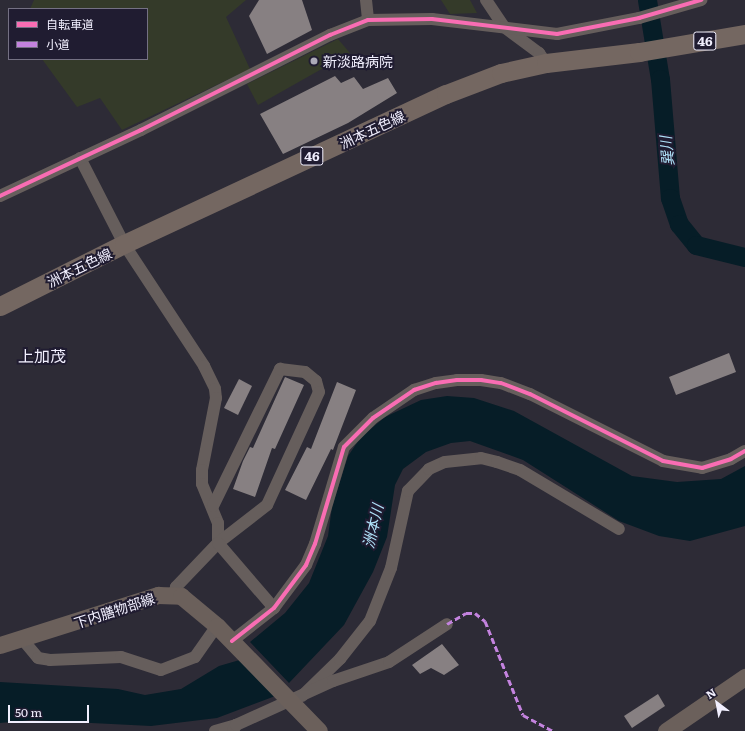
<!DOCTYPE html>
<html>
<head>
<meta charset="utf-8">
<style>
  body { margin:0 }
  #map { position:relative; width:745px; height:731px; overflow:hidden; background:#2d2b36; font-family:Literata,"Noto Sans JP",serif }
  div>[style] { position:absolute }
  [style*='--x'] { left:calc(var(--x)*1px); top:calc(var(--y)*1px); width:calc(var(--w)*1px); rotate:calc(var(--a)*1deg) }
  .green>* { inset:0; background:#343a29 }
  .water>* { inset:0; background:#061d27 }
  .river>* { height:19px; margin:-9.5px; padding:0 9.5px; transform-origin:9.5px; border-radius:9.5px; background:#061d27 }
  .building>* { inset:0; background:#878082 }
  .street>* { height:12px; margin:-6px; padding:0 6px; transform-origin:6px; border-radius:6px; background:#665e5c }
  .secondary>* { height:17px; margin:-8.5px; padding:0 8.5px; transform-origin:8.5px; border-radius:8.5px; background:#6b605b }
  .primary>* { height:19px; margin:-9.5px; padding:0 9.5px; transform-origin:9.5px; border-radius:9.5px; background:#746761 }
  .quiet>* { height:3px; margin-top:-1.5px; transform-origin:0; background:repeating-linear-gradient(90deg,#c483df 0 6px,transparent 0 9px) }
  .cycleway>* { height:4px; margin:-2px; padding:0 2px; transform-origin:2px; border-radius:2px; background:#f96db3 }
  .dots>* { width:11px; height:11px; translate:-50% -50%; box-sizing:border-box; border:2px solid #201c31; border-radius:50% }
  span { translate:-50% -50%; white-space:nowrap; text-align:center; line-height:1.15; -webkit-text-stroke:4px #201c31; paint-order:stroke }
  .shield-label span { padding:1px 3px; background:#201c31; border:1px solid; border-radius:3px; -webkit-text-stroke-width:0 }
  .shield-label { font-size:13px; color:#f1effe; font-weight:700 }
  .poi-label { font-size:14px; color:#f1effe }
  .left { translate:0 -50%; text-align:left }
  .street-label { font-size:14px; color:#f1effe }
  .water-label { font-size:15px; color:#b0e3fa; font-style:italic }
  .quarter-label { font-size:16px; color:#f1effe }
  .legend { position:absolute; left:8px; top:8px; width:140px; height:52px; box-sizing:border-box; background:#201c31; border:1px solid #747083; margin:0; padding:5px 7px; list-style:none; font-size:12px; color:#f1effe }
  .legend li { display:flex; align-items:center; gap:8px; height:20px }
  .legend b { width:20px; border:1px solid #747083 }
  .north { position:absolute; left:697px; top:683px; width:40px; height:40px; -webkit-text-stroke:3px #201c31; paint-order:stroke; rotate:328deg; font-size:11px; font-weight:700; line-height:16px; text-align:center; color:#f1effe }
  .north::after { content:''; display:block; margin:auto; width:14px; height:18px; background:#f1effe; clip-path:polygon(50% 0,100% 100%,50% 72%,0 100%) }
  .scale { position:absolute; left:8px; top:705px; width:81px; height:18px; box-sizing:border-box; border:2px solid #f1effe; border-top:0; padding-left:5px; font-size:12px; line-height:14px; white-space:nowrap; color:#f1effe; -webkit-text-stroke:3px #201c31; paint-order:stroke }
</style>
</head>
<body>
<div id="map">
  <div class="green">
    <div style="clip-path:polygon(34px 0,246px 0,226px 17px,250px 69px,122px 130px,100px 98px,77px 107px,42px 59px,147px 59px,147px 9px,30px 9px)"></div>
    <div style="clip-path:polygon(441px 0,470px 0,477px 13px,450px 14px)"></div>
    <div style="clip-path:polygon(338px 39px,350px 53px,258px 105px,247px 84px)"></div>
  </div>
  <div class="water">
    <div style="clip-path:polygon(447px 396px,474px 398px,514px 411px,632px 476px,677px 482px,721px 479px,745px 466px,745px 526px,690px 541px,659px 536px,619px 521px,523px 460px,470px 441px,451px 443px,426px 452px,403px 469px,395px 485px,387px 537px,373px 572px,344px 625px,289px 683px,250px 642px,285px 613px,309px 583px,328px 536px,332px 507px,348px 456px,361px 437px,385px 417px,421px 400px)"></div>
    <div style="clip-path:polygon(243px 659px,278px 695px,217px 718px,151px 726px,32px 720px,0 723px,0 682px,118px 689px,145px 695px,181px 689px,219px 666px)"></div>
  </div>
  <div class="river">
    <div style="--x:647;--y:0;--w:80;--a:80.7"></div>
    <div style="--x:660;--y:79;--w:119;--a:85.2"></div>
    <div style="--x:670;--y:198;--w:28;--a:71"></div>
    <div style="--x:679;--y:224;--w:27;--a:51"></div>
    <div style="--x:696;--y:245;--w:50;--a:13.8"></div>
  </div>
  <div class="building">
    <div style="clip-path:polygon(259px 0,302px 0,312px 30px,267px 54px,249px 16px)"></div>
    <div style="clip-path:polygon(335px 76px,341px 83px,354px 77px,363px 89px,388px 78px,397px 93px,348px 123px,283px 154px,260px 114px)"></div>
    <div style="clip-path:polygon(729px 353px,736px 372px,676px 395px,669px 377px)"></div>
    <div style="clip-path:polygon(285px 377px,304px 385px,275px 449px,272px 448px,255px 497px,233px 489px,243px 461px,250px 447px,253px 448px)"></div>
    <div style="clip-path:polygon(239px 379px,252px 386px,238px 415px,224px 408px)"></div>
    <div style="clip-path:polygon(337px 382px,356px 390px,333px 450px,331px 449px,306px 500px,285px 490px,307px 447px,311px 449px)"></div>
    <div style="clip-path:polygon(442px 644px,459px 665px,444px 675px,431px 668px,420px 674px,412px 665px)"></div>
    <div style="clip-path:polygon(658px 694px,665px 706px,632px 728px,624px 716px)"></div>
  </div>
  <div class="street">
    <div style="--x:366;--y:0;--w:20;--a:84"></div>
    <div style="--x:486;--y:0;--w:32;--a:56"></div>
    <div style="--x:504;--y:27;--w:44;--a:36.6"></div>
    <div style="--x:539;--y:53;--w:12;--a:55"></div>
    <div style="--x:80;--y:158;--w:97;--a:62.9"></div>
    <div style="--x:124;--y:244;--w:146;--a:56.7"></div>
    <div style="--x:204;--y:366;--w:25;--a:64"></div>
    <div style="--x:215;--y:389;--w:9;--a:84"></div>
    <div style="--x:216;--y:398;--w:73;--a:101"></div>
    <div style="--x:202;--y:470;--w:14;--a:90"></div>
    <div style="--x:202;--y:484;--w:42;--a:67.7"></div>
    <div style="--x:218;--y:523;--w:20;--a:90"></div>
    <div style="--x:218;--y:543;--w:61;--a:133.7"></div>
    <div style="--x:176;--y:587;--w:8;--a:104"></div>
    <div style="--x:0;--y:196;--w:156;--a:-25.1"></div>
    <div style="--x:141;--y:130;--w:212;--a:-26.7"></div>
    <div style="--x:330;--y:35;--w:41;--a:-21.5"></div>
    <div style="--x:368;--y:20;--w:64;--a:-0.9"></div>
    <div style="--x:432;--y:19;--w:126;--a:6.8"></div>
    <div style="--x:557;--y:34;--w:84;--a:-11"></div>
    <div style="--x:639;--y:18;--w:65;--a:-16.2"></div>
    <div style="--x:213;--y:506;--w:153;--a:-63.9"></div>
    <div style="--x:280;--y:369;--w:25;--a:7"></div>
    <div style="--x:305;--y:372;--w:14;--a:39"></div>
    <div style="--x:316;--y:381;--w:11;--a:75"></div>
    <div style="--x:319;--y:392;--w:124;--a:114.7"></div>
    <div style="--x:267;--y:505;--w:62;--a:142.2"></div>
    <div style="--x:218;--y:543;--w:86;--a:49.3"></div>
    <div style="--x:23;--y:640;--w:23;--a:50"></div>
    <div style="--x:38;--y:658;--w:12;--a:9"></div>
    <div style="--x:50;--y:660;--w:71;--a:-2.4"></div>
    <div style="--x:121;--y:657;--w:42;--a:18"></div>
    <div style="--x:161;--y:670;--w:36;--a:-21"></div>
    <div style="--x:195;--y:657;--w:38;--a:-55"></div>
    <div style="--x:232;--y:641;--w:53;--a:-38.2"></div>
    <div style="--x:274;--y:608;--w:54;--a:-53.3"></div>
    <div style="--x:306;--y:565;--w:23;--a:-67"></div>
    <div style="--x:315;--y:544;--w:101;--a:-73.4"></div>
    <div style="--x:344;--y:447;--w:41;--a:-45"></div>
    <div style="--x:373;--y:418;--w:50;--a:-34.3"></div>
    <div style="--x:414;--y:390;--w:23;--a:-18"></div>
    <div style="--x:436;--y:383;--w:21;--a:-8"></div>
    <div style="--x:457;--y:380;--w:24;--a:0"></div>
    <div style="--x:481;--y:380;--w:20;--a:9"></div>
    <div style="--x:501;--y:383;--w:31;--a:21"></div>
    <div style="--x:530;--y:394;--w:149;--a:26.7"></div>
    <div style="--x:663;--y:461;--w:40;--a:10"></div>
    <div style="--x:702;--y:468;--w:30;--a:-17"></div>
    <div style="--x:731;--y:459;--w:16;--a:-30"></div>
    <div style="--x:302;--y:696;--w:53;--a:-44.2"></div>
    <div style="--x:340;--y:659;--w:48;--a:-51.7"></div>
    <div style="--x:370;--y:621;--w:57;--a:-68.4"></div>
    <div style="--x:391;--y:568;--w:79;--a:-77.6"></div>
    <div style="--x:408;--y:491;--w:30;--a:-46"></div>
    <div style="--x:429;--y:469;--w:17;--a:-24"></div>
    <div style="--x:445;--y:462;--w:36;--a:-6"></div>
    <div style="--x:481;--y:458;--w:16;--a:14"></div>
    <div style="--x:497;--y:462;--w:24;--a:19"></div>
    <div style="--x:520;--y:470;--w:115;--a:30.8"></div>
    <div style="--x:215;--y:731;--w:22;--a:-16"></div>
    <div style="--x:233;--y:731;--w:7;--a:-63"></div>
    <div style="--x:236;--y:725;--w:107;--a:-24.4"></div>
    <div style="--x:333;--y:681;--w:59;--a:-18.7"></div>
    <div style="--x:389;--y:662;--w:69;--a:-33.2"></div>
  </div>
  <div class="secondary">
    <div style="--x:0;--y:645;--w:166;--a:-17.6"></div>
    <div style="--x:158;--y:595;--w:23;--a:2"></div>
    <div style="--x:181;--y:596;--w:47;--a:39.8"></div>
    <div style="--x:217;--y:626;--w:146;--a:45.8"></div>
    <div style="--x:666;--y:731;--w:96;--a:-34.4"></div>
  </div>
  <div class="primary">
    <div style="--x:0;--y:306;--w:139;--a:-26.6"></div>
    <div style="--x:124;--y:244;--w:355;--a:-25"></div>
    <div style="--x:446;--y:94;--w:59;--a:-20.9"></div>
    <div style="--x:501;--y:73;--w:46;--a:-12.5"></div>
    <div style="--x:546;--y:63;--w:94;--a:-6.7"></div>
    <div style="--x:639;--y:52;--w:108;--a:-9.6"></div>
  </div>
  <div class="quiet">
    <div style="--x:447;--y:624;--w:22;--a:-30"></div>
    <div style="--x:466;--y:613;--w:9;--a:0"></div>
    <div style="--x:475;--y:613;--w:13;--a:39"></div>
    <div style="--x:485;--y:621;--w:101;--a:68"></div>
    <div style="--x:523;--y:715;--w:34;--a:28"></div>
  </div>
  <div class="cycleway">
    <div style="--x:0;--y:196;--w:156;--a:-25.1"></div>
    <div style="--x:141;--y:130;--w:212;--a:-26.7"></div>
    <div style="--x:330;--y:35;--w:41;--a:-21.5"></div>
    <div style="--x:368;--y:20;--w:64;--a:-0.9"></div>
    <div style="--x:432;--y:19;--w:126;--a:6.8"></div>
    <div style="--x:557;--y:34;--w:84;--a:-11"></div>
    <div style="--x:639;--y:18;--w:65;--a:-16.2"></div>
    <div style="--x:232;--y:641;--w:53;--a:-38.2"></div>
    <div style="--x:274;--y:608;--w:54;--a:-53.3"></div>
    <div style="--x:306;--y:565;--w:23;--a:-67"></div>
    <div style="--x:315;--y:544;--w:101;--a:-73.4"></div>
    <div style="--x:344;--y:447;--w:41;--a:-45"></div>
    <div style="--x:373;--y:418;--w:50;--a:-34.3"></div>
    <div style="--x:414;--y:390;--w:23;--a:-18"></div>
    <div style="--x:436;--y:383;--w:21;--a:-8"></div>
    <div style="--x:457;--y:380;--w:24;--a:0"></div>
    <div style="--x:481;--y:380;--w:20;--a:9"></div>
    <div style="--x:501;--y:383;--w:31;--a:21"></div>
    <div style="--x:530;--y:394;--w:149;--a:26.7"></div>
    <div style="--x:663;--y:461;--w:40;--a:10"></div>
    <div style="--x:702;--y:468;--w:30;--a:-17"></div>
    <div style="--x:731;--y:459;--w:16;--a:-30"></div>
  </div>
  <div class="dots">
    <div style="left:314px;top:61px;background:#acaab8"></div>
  </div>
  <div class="shield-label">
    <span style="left:705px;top:41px">46</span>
    <span style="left:312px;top:156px">46</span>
  </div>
  <div class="poi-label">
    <span class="left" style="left:323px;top:61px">新淡路病院</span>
  </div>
  <div class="street-label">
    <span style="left:372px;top:129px;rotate:-25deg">洲本五色線</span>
    <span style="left:79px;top:267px;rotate:-26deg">洲本五色線</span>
    <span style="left:114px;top:610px;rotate:-18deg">下内膳物部線</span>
  </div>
  <div class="water-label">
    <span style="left:666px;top:151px;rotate:-95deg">巽川</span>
    <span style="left:372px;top:526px;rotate:-77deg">洲本川</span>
  </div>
  <div class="quarter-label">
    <span style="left:42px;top:355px">上加茂</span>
  </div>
  <ul class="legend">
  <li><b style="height:5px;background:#f96db3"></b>自転車道</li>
  <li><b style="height:5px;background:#c483df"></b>小道</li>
  </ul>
  <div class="north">N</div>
  <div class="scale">50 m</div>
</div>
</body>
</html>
